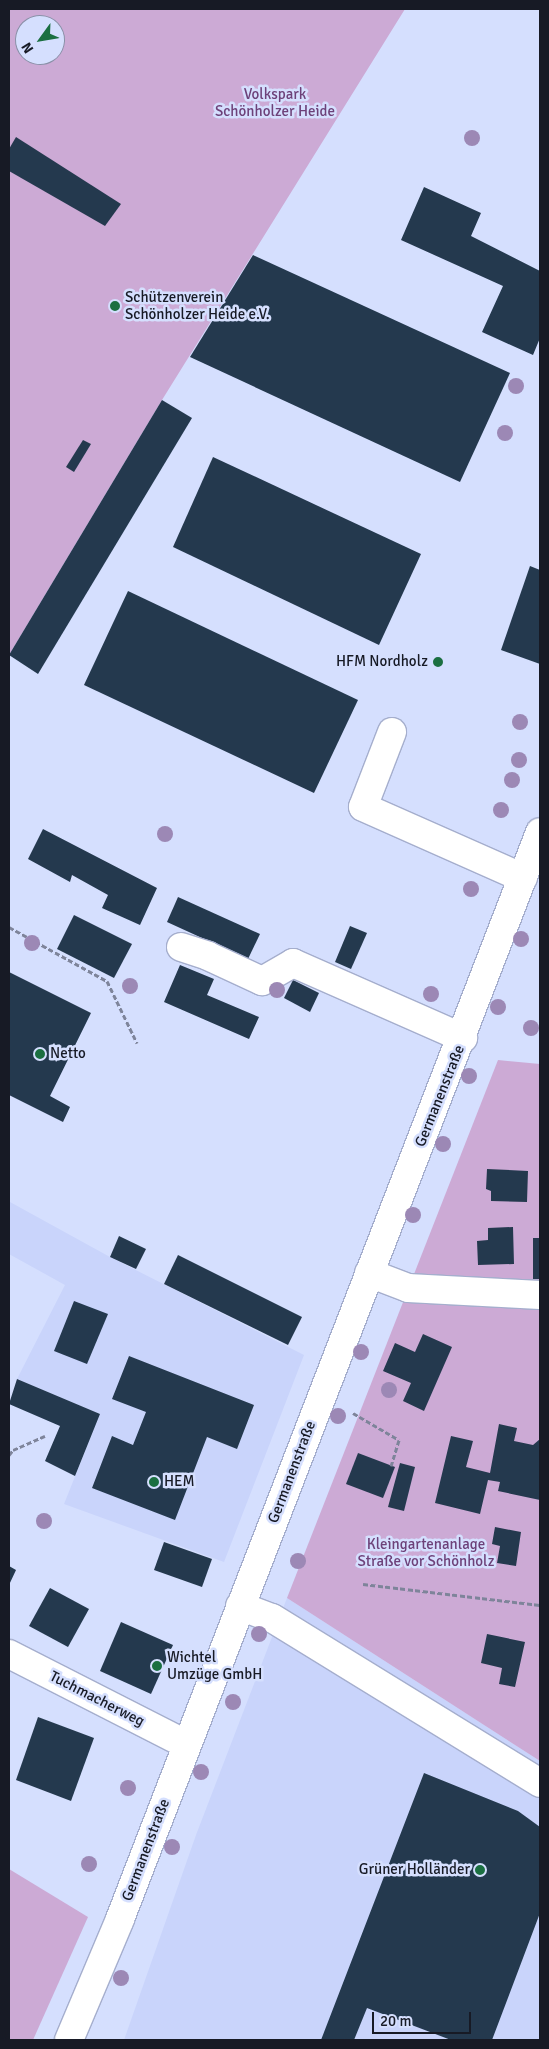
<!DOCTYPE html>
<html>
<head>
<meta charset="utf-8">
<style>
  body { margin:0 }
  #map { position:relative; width:549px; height:2049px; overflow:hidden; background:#d5dffe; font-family:Signika,sans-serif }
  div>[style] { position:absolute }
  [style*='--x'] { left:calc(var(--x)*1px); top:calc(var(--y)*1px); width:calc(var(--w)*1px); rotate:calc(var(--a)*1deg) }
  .built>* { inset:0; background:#c9d4fb }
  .green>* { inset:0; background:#ccaad5 }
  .building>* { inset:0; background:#24394e }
  .path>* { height:3px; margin-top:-1.5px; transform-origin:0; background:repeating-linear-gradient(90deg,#7e849a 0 5px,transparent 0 7.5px) }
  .roads { filter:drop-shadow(1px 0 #a5aecd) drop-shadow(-1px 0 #a5aecd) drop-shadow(0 1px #a5aecd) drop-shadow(0 -1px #a5aecd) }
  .minor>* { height:28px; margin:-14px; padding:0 14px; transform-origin:14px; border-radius:14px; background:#fff }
  .major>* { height:28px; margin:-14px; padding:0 14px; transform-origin:14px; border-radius:14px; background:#fff }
  .trees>* { width:16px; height:16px; margin:-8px; border-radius:50%; background:#9c88b5 }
  .dots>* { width:14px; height:14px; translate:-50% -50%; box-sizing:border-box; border:2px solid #d5dffe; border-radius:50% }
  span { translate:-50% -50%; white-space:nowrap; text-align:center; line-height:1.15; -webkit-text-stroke:5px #d5dffe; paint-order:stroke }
  .park-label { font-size:15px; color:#6d4179 }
  .poi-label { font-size:15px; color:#171a25 }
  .left { translate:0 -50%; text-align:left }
  .right { translate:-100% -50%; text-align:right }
  .street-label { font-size:15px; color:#171a25 }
  .frame { position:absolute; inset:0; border:10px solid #171a25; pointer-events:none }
  .north { position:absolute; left:15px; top:15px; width:50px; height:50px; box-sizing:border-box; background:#d5dffe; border:1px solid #8990a7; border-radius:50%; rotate:238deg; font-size:14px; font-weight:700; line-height:20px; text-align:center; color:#171a25 }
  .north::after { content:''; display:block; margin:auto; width:18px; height:22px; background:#1b6f41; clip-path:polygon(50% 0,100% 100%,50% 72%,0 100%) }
  .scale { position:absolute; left:372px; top:2012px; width:99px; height:22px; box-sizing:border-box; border:2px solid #171a25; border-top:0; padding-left:6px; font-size:15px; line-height:18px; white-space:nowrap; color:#171a25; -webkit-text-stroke:4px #d5dffe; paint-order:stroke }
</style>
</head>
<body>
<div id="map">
  <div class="built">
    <div style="clip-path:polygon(10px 1202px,110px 1257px,304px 1355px,224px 1562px,64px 1504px,100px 1414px,17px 1379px,65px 1285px,9px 1254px)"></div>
    <div style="clip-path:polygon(287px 1598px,540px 1761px,540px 2040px,124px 2040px,196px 1835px)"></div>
  </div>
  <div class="green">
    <div style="clip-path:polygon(evenodd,9px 9px,405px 9px,162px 400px,9px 655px,9px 9px,25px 25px,55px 25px,55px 55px,25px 55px,25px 25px)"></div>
    <div style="clip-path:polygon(498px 1060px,540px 1064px,540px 1761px,287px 1598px)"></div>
    <div style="clip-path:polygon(9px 1869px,88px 1917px,33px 2040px,9px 2040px)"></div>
  </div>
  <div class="building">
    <div style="clip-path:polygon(16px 137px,121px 204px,105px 226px,9px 171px,9px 149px)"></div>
    <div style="clip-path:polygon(424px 187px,481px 213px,471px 236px,540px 271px,540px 338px,533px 355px,482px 332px,503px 286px,401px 240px)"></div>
    <div style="clip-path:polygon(253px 255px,510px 373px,460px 482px,190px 357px)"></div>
    <div style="clip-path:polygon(162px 400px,192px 418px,38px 674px,9px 655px)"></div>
    <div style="clip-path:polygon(83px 440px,91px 444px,74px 472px,66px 467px)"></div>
    <div style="clip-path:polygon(213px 457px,421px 554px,379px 645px,173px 547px)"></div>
    <div style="clip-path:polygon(530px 566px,540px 570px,540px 664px,501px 650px)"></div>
    <div style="clip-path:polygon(128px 591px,358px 700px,314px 793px,84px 685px)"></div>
    <div style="clip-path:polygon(43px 829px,157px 888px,140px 925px,102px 908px,108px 895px,72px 875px,70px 882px,28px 859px)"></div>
    <div style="clip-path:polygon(178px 897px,260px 934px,248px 959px,167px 922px)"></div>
    <div style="clip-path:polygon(74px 915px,132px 944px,114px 978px,57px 949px)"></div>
    <div style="clip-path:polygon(350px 926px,367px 933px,351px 969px,335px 962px)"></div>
    <div style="clip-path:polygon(180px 965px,214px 979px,207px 995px,259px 1017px,249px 1039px,164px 1002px)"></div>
    <div style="clip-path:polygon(9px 972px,91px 1013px,50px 1096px,70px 1107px,63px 1122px,9px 1095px)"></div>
    <div style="clip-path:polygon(293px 980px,319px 993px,310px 1012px,284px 998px)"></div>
    <div style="clip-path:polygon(487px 1169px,528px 1171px,527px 1202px,491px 1201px,491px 1191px,486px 1189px)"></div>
    <div style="clip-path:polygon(513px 1227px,514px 1264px,478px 1265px,477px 1241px,488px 1240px,488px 1228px)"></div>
    <div style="clip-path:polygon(119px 1236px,146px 1249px,136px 1269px,110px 1257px)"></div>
    <div style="clip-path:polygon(533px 1238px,540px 1238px,540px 1279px,533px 1279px)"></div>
    <div style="clip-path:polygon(178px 1255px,302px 1317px,288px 1345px,164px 1284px)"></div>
    <div style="clip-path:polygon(74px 1301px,108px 1314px,87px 1364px,54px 1351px)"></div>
    <div style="clip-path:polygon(423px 1334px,452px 1347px,424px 1411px,403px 1401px,411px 1383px,383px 1371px,395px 1343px,415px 1352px)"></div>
    <div style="clip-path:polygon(129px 1356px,254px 1405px,237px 1449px,207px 1437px,175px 1520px,92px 1488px,112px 1436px,133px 1445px,146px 1412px,112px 1399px)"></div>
    <div style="clip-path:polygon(17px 1379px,100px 1414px,75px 1476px,45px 1461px,60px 1426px,9px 1404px)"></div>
    <div style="clip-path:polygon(499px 1424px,517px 1428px,514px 1441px,533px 1445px,540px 1439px,540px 1500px,498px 1491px,500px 1482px,488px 1480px,480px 1514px,435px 1503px,451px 1436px,473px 1441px,466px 1467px,490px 1473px)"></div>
    <div style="clip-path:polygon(358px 1453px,395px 1467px,383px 1498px,346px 1484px)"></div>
    <div style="clip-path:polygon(400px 1463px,415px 1467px,404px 1511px,388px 1507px)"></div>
    <div style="clip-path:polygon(495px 1527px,521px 1532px,516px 1566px,497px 1563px,500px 1546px,492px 1544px)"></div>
    <div style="clip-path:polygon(164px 1542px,212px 1559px,202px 1587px,154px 1570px)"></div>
    <div style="clip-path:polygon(9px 1566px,16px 1570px,9px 1585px)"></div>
    <div style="clip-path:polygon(50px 1588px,89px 1609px,68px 1647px,29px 1626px)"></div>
    <div style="clip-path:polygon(121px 1622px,173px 1645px,151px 1694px,100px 1671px)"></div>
    <div style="clip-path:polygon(487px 1634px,525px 1642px,515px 1687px,499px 1684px,502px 1668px,481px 1663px)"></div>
    <div style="clip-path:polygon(38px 1717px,94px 1738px,71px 1801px,16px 1780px)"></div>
    <div style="clip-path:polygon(424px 1773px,518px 1811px,540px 1827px,540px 1913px,492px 2040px,451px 2040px,367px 2008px,354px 2040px,321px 2040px)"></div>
  </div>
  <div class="path">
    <div style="--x:9;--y:927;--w:112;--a:28.9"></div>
    <div style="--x:107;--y:981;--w:69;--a:64.2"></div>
    <div style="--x:353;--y:1413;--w:53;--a:30.4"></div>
    <div style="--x:399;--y:1440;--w:27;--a:107"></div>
    <div style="--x:9;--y:1455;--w:6;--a:-51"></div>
    <div style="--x:13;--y:1450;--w:35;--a:-24"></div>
    <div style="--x:363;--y:1584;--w:178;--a:6.8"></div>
  </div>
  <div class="roads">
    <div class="minor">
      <div style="--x:392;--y:732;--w:80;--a:111.1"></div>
      <div style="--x:363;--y:807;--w:175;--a:23.9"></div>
      <div style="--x:181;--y:947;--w:28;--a:18"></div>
      <div style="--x:208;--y:956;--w:60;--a:24.8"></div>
      <div style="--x:262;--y:981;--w:36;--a:-30"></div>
      <div style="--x:293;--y:963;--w:186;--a:23.8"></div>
      <div style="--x:369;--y:1273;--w:42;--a:21"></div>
      <div style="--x:408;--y:1288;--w:132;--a:3"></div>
      <div style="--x:240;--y:1606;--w:34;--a:21"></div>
      <div style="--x:272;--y:1618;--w:315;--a:31.6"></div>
      <div style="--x:9;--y:1654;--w:199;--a:27"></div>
    </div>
    <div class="major">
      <div style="--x:69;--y:2040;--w:131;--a:-67.1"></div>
      <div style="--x:120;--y:1919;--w:1165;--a:-68.87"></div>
    </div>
  </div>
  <div class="trees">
    <div style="left:472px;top:138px"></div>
    <div style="left:516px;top:386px"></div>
    <div style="left:505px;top:433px"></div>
    <div style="left:520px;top:722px"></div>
    <div style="left:519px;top:760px"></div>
    <div style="left:512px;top:780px"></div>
    <div style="left:501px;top:810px"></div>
    <div style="left:165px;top:834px"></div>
    <div style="left:471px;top:889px"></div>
    <div style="left:521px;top:939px"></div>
    <div style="left:32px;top:943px"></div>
    <div style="left:130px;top:986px"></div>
    <div style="left:277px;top:990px"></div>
    <div style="left:431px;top:994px"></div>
    <div style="left:498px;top:1007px"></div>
    <div style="left:531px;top:1028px"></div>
    <div style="left:469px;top:1076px"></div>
    <div style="left:443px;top:1144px"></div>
    <div style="left:413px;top:1215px"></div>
    <div style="left:361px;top:1352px"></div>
    <div style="left:389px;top:1390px"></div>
    <div style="left:338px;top:1416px"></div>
    <div style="left:44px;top:1521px"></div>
    <div style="left:298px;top:1561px"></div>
    <div style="left:259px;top:1634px"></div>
    <div style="left:233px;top:1702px"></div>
    <div style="left:201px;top:1772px"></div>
    <div style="left:128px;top:1788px"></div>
    <div style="left:172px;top:1847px"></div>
    <div style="left:89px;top:1864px"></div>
    <div style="left:121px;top:1978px"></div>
  </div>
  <div class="dots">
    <div style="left:115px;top:306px;background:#1b6f41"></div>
    <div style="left:438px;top:662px;background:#1b6f41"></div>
    <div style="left:40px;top:1054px;background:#1b6f41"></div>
    <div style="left:154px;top:1482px;background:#1b6f41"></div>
    <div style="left:157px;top:1666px;background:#1b6f41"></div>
    <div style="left:480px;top:1870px;background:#1b6f41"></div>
  </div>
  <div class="park-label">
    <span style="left:275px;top:103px">Volkspark<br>Schönholzer Heide</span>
    <span style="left:426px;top:1553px">Kleingartenanlage<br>Straße vor Schönholz</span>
  </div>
  <div class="poi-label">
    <span class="left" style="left:125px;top:306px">Schützenverein<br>Schönholzer Heide e.V.</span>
    <span class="right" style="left:428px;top:662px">HFM Nordholz</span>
    <span class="left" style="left:50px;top:1054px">Netto</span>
    <span class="left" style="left:164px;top:1482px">HEM</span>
    <span class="left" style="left:167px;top:1666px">Wichtel<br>Umzüge GmbH</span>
    <span class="right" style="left:470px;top:1870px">Grüner Holländer</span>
  </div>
  <div class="street-label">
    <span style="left:440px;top:1096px;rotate:-68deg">Germanenstraße</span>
    <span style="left:292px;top:1472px;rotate:-69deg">Germanenstraße</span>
    <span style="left:97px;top:1699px;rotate:27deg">Tuchmacherweg</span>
    <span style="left:146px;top:1850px;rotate:-69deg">Germanenstraße</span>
  </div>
  <div class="frame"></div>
  <div class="north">N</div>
  <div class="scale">20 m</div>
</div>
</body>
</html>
